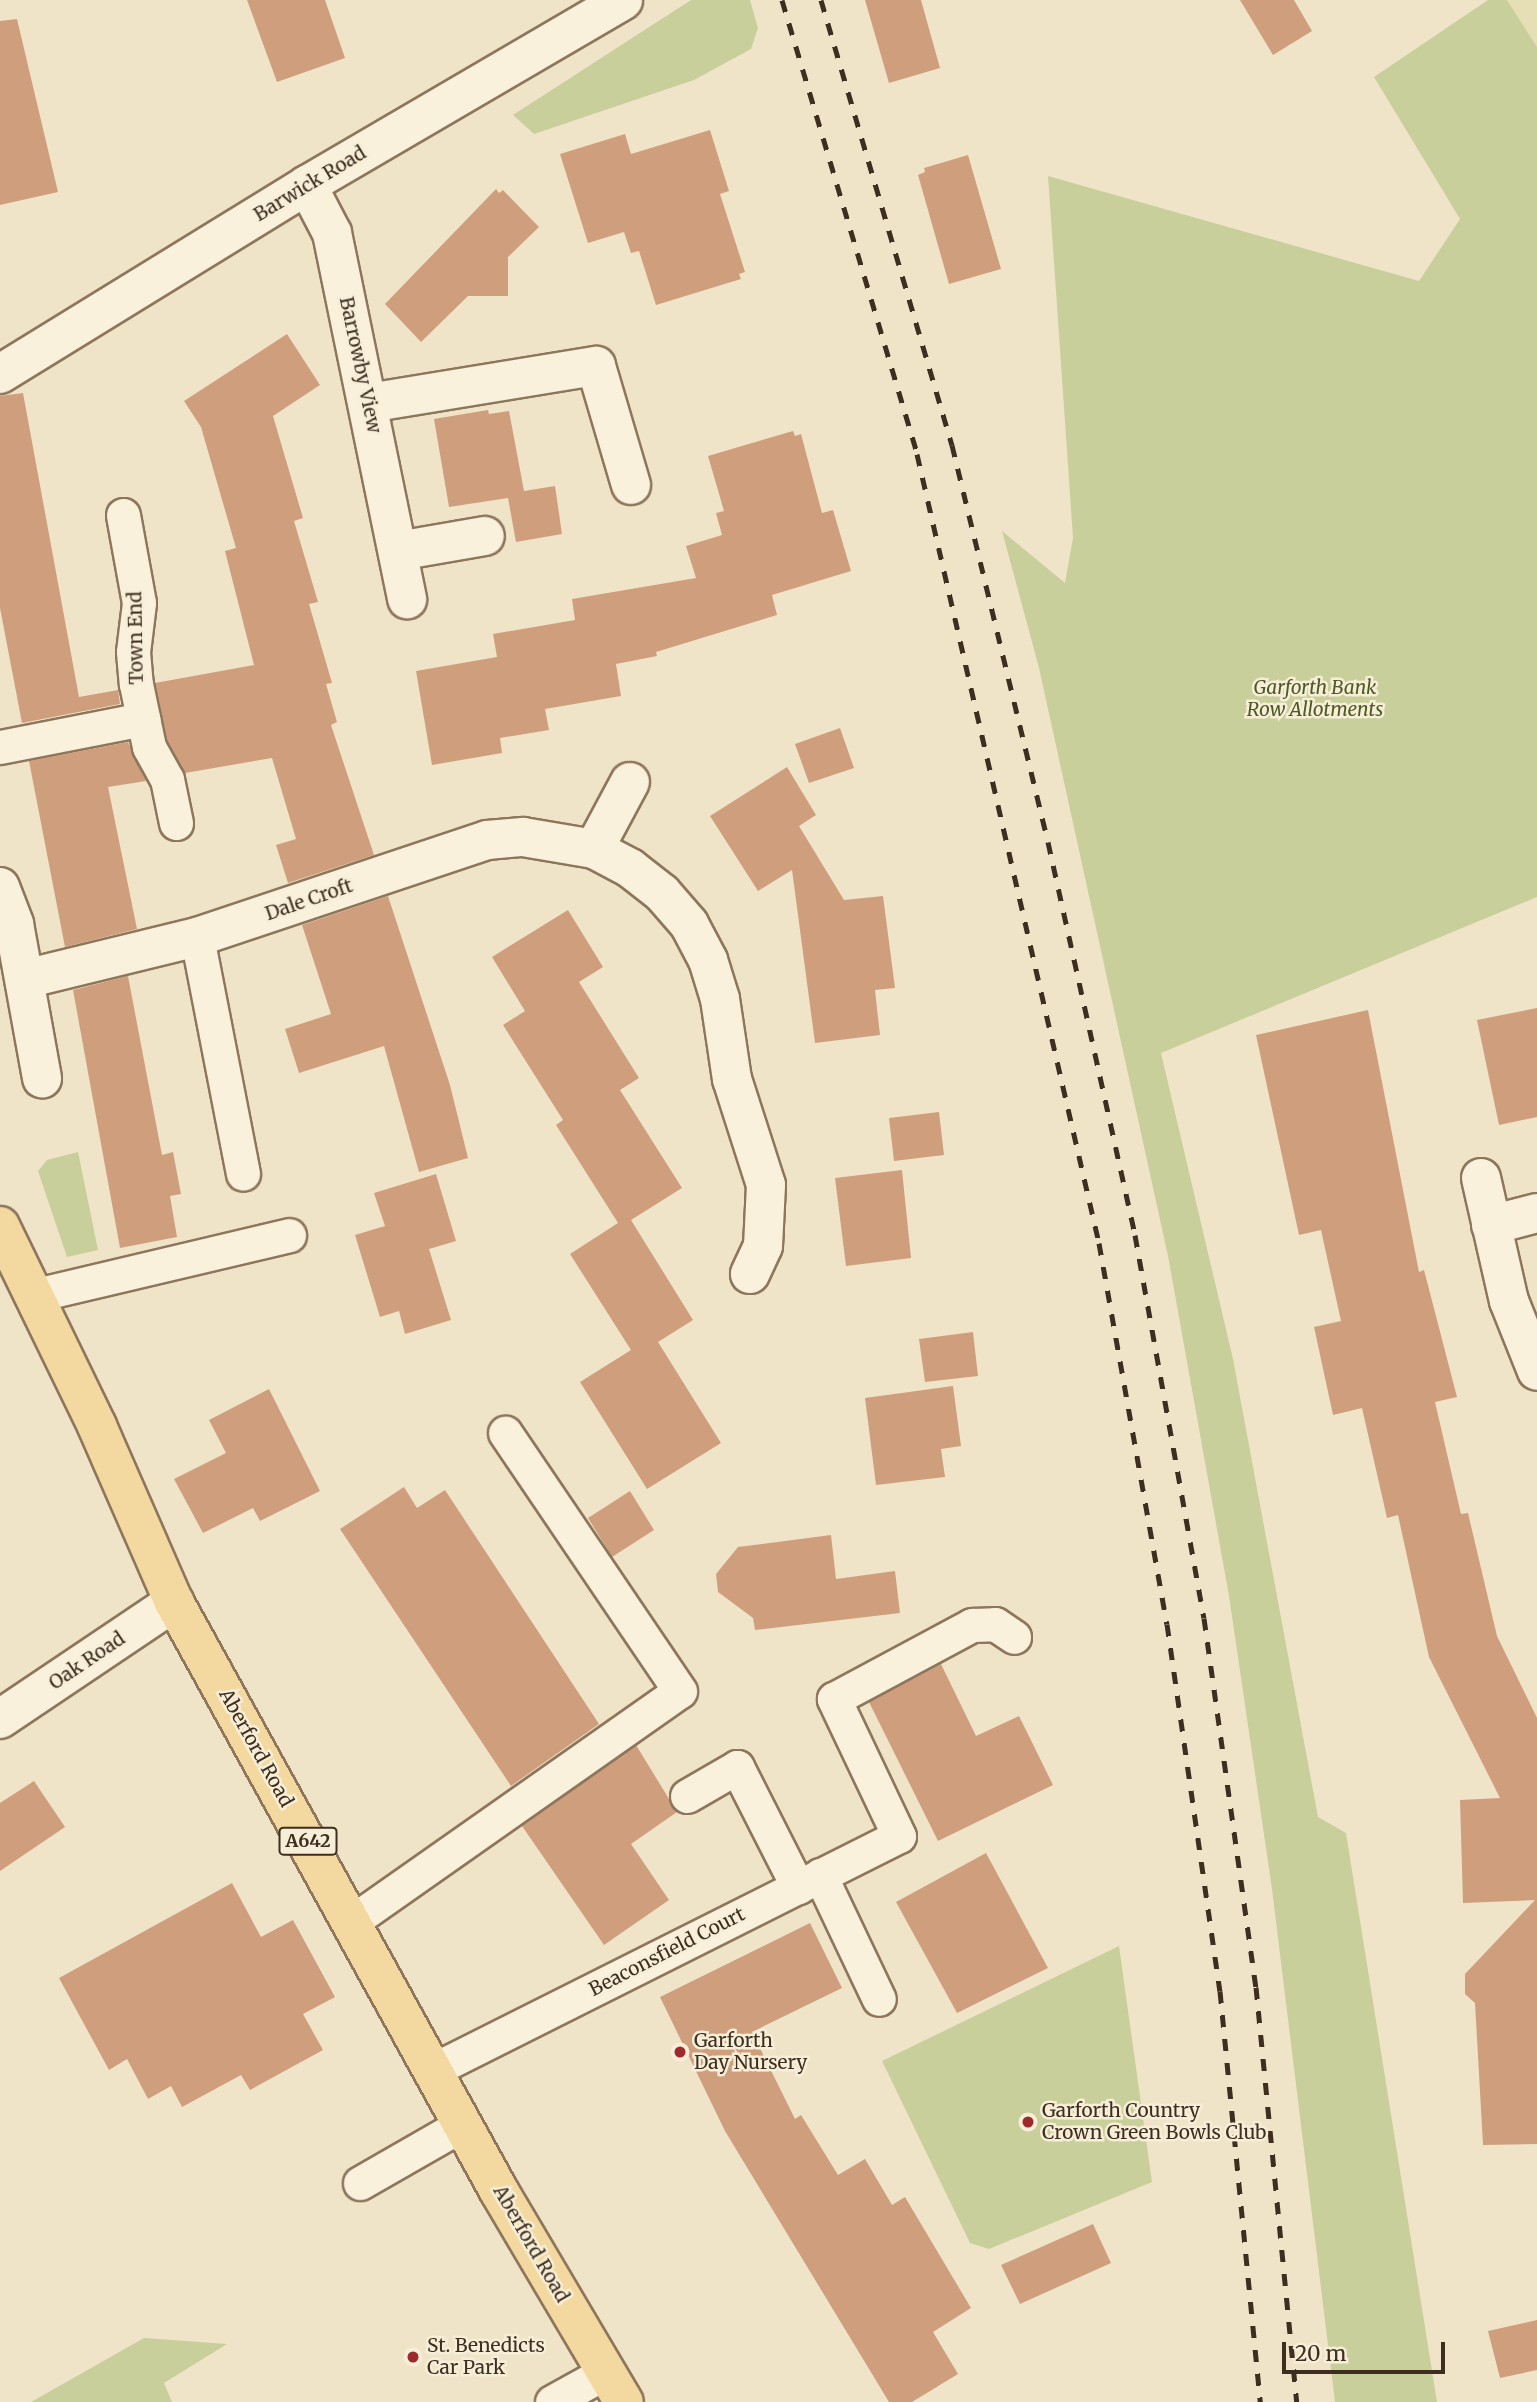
<!DOCTYPE html>
<html>
<head>
<meta charset="utf-8">
<style>
  body { margin:0 }
  #map { position:relative; width:1537px; height:2402px; overflow:hidden; background:#f0e4c8; font-family:Merriweather,serif }
  div>[style] { position:absolute }
  [style*='--x'] { left:calc(var(--x)*1px); top:calc(var(--y)*1px); width:calc(var(--w)*1px); rotate:calc(var(--a)*1deg) }
  .farmland>* { inset:0; background:#e6deb5 }
  .green>* { inset:0; background:#c9cf9b }
  .building>* { inset:0; background:#cf9f7d }
  .roads { filter:drop-shadow(2px 0 #8d765c) drop-shadow(-2px 0 #8d765c) drop-shadow(0 2px #8d765c) drop-shadow(0 -2px #8d765c) }
  .service>* { height:33px; margin:-16.5px; padding:0 16.5px; transform-origin:16.5px; border-radius:16.5px; background:#faf1dc }
  .minor>* { height:38px; margin:-19px; padding:0 19px; transform-origin:19px; border-radius:19px; background:#faf1dc }
  .tertiary>* { height:38px; margin:-19px; padding:0 19px; transform-origin:19px; border-radius:19px; background:#faf1dc }
  .primary>* { height:38px; margin:-19px; padding:0 19px; transform-origin:19px; border-radius:19px; background:#f3d9a0 }
  .rail>* { height:5px; margin-top:-2.5px; transform-origin:0; background:repeating-linear-gradient(90deg,#3d2e20 0 12px,transparent 0 24px) }
  .dots>* { width:19px; height:19px; translate:-50% -50%; box-sizing:border-box; border:4px solid #f7eed8; border-radius:50% }
  span { translate:-50% -50%; white-space:nowrap; text-align:center; line-height:1.15; -webkit-text-stroke:5px #f7eed8; paint-order:stroke }
  .shield-label span { padding:2px 5px; background:#f7eed8; border:2px solid; border-radius:5px; -webkit-text-stroke-width:0 }
  .shield-label { font-size:18px; color:#3d2e20; font-weight:700 }
  .street-label { font-size:19px; color:#3d2e20 }
  .park-label { font-size:19px; color:#4d5a26; font-style:italic }
  .poi-label { font-size:19px; color:#3d2e20 }
  .left { translate:0 -50%; text-align:left }
  .scale { position:absolute; left:1282px; top:2342px; width:163px; height:32px; box-sizing:border-box; border:4px solid #3d2e20; border-top:0; padding-left:9px; font-size:21px; line-height:24px; white-space:nowrap; color:#3d2e20; -webkit-text-stroke:5px #f7eed8; paint-order:stroke }
</style>
</head>
<body>
<div id="map">
  <div class="farmland">
    <div style="clip-path:polygon(1507px 0,1537px 0,1537px 47px)"></div>
  </div>
  <div class="green">
    <div style="clip-path:polygon(691px 0,750px 0,758px 28px,751px 49px,694px 80px,534px 134px,513px 115px)"></div>
    <div style="clip-path:polygon(1488px 0,1507px 0,1537px 47px,1537px 897px,1161px 1053px,1233px 1359px,1318px 1817px,1346px 1833px,1437px 2402px,1335px 2402px,1272px 1889px,1229px 1596px,1168px 1256px,1039px 668px,1002px 531px,1065px 583px,1073px 538px,1048px 176px,1419px 281px,1460px 219px,1374px 77px)"></div>
    <div style="clip-path:polygon(78px 1152px,98px 1250px,67px 1257px,38px 1171px,47px 1160px)"></div>
    <div style="clip-path:polygon(1119px 1946px,1152px 2182px,989px 2249px,970px 2243px,882px 2061px)"></div>
    <div style="clip-path:polygon(144px 2338px,227px 2344px,164px 2383px,172px 2402px,31px 2402px)"></div>
  </div>
  <div class="building">
    <div style="clip-path:polygon(247px 0,325px 0,345px 58px,277px 82px)"></div>
    <div style="clip-path:polygon(865px 0,921px 0,940px 68px,889px 83px)"></div>
    <div style="clip-path:polygon(1240px 0,1294px 0,1312px 31px,1273px 55px)"></div>
    <div style="clip-path:polygon(17px 19px,58px 192px,0 205px,0 21px)"></div>
    <div style="clip-path:polygon(710px 130px,729px 191px,720px 194px,745px 272px,739px 274px,741px 279px,656px 305px,639px 251px,631px 253px,624px 232px,588px 243px,560px 154px,625px 134px,631px 154px)"></div>
    <div style="clip-path:polygon(968px 155px,1001px 269px,949px 284px,918px 175px,925px 172px,924px 168px)"></div>
    <div style="clip-path:polygon(496px 189px,499px 193px,503px 190px,539px 227px,508px 257px,508px 296px,468px 296px,421px 342px,385px 304px)"></div>
    <div style="clip-path:polygon(287px 334px,320px 385px,273px 416px,303px 518px,294px 521px,318px 602px,309px 604px,332px 683px,326px 684px,337px 722px,331px 725px,374px 855px,288px 883px,276px 845px,296px 839px,272px 758px,185px 773px,167px 740px,155px 683px,254px 665px,225px 551px,236px 548px,201px 427px,184px 401px)"></div>
    <div style="clip-path:polygon(23px 393px,79px 697px,118px 690px,120px 704px,22px 723px,0 608px,0 396px)"></div>
    <div style="clip-path:polygon(488px 410px,489px 414px,509px 411px,524px 491px,555px 486px,562px 534px,516px 542px,508px 498px,449px 507px,434px 419px)"></div>
    <div style="clip-path:polygon(793px 431px,795px 436px,801px 434px,822px 513px,833px 510px,851px 571px,772px 595px,777px 615px,656px 652px,657px 656px,616px 664px,621px 696px,545px 709px,549px 730px,500px 738px,502px 753px,432px 765px,416px 671px,497px 657px,493px 634px,575px 620px,572px 599px,696px 578px,686px 546px,722px 535px,716px 513px,724px 511px,708px 456px)"></div>
    <div style="clip-path:polygon(840px 728px,854px 768px,809px 783px,795px 744px)"></div>
    <div style="clip-path:polygon(128px 742px,146px 781px,108px 787px,137px 929px,65px 947px,29px 761px)"></div>
    <div style="clip-path:polygon(787px 767px,816px 815px,799px 826px,844px 900px,883px 896px,895px 988px,875px 990px,880px 1035px,815px 1043px,792px 870px,758px 891px,710px 816px)"></div>
    <div style="clip-path:polygon(388px 896px,450px 1085px,468px 1158px,419px 1172px,384px 1046px,299px 1073px,285px 1029px,331px 1014px,302px 925px)"></div>
    <div style="clip-path:polygon(568px 910px,603px 967px,579px 982px,639px 1078px,620px 1090px,682px 1188px,631px 1220px,693px 1320px,658px 1342px,721px 1443px,647px 1489px,580px 1382px,631px 1350px,570px 1254px,618px 1223px,556px 1125px,563px 1120px,503px 1025px,525px 1011px,492px 957px)"></div>
    <div style="clip-path:polygon(128px 976px,162px 1155px,173px 1152px,181px 1194px,170px 1196px,177px 1237px,120px 1248px,73px 990px)"></div>
    <div style="clip-path:polygon(1537px 1008px,1537px 1117px,1499px 1125px,1477px 1020px)"></div>
    <div style="clip-path:polygon(1368px 1010px,1419px 1272px,1424px 1270px,1457px 1397px,1435px 1402px,1461px 1514px,1468px 1513px,1497px 1636px,1537px 1718px,1537px 2144px,1483px 2145px,1475px 2003px,1465px 1994px,1465px 1974px,1535px 1900px,1463px 1903px,1460px 1800px,1500px 1798px,1429px 1657px,1398px 1515px,1387px 1518px,1362px 1408px,1333px 1415px,1314px 1327px,1341px 1321px,1321px 1230px,1299px 1235px,1256px 1035px)"></div>
    <div style="clip-path:polygon(939px 1112px,944px 1155px,894px 1161px,889px 1118px)"></div>
    <div style="clip-path:polygon(902px 1170px,911px 1258px,846px 1266px,835px 1178px)"></div>
    <div style="clip-path:polygon(436px 1174px,456px 1241px,429px 1249px,451px 1320px,405px 1334px,399px 1311px,380px 1317px,355px 1235px,385px 1226px,374px 1193px)"></div>
    <div style="clip-path:polygon(973px 1332px,978px 1376px,925px 1382px,919px 1339px)"></div>
    <div style="clip-path:polygon(953px 1386px,961px 1446px,941px 1449px,945px 1477px,876px 1485px,865px 1398px)"></div>
    <div style="clip-path:polygon(269px 1389px,320px 1491px,260px 1521px,253px 1508px,203px 1533px,174px 1479px,226px 1453px,209px 1420px)"></div>
    <div style="clip-path:polygon(404px 1487px,417px 1508px,445px 1490px,599px 1724px,511px 1786px,340px 1529px)"></div>
    <div style="clip-path:polygon(630px 1491px,654px 1530px,612px 1557px,588px 1518px)"></div>
    <div style="clip-path:polygon(831px 1535px,836px 1579px,895px 1571px,900px 1613px,755px 1630px,753px 1618px,718px 1592px,716px 1574px,738px 1547px)"></div>
    <div style="clip-path:polygon(941px 1664px,976px 1736px,1019px 1716px,1053px 1785px,938px 1841px,869px 1702px)"></div>
    <div style="clip-path:polygon(636px 1745px,677px 1812px,631px 1844px,669px 1900px,604px 1945px,522px 1826px)"></div>
    <div style="clip-path:polygon(34px 1781px,65px 1827px,0 1871px,0 1803px)"></div>
    <div style="clip-path:polygon(986px 1853px,1048px 1968px,957px 2013px,896px 1902px)"></div>
    <div style="clip-path:polygon(232px 1883px,261px 1937px,293px 1920px,335px 1997px,303px 2014px,323px 2050px,250px 2090px,241px 2075px,182px 2107px,171px 2086px,148px 2099px,127px 2059px,109px 2070px,59px 1978px)"></div>
    <div style="clip-path:polygon(810px 1923px,842px 1988px,752px 2032px,795px 2119px,801px 2115px,838px 2175px,865px 2159px,892px 2205px,905px 2197px,971px 2308px,933px 2332px,958px 2374px,912px 2402px,889px 2402px,725px 2131px,660px 1997px)"></div>
    <div style="clip-path:polygon(1093px 2224px,1111px 2263px,1020px 2304px,1001px 2265px)"></div>
    <div style="clip-path:polygon(1537px 2320px,1537px 2370px,1500px 2378px,1488px 2331px)"></div>
  </div>
  <div class="roads">
    <div class="service">
      <div style="--x:123;--y:515;--w:89;--a:79.7"></div>
      <div style="--x:139;--y:603;--w:49;--a:97"></div>
      <div style="--x:133;--y:652;--w:32;--a:85"></div>
      <div style="--x:136;--y:684;--w:64;--a:78.3"></div>
      <div style="--x:149;--y:747;--w:37;--a:61"></div>
      <div style="--x:167;--y:779;--w:45;--a:78.4"></div>
      <div style="--x:0;--y:747;--w:146;--a:-11.1"></div>
      <div style="--x:197;--y:937;--w:241;--a:79"></div>
      <div style="--x:36;--y:1295;--w:260;--a:-13.3"></div>
      <div style="--x:687;--y:1796;--w:58;--a:-30.1"></div>
      <div style="--x:737;--y:1767;--w:135;--a:63.1"></div>
      <div style="--x:820;--y:1875;--w:137;--a:64.6"></div>
      <div style="--x:354;--y:1920;--w:398;--a:-35.1"></div>
      <div style="--x:680;--y:1691;--w:312;--a:-124.1"></div>
      <div style="--x:435;--y:2069;--w:519;--a:-26.66"></div>
      <div style="--x:899;--y:1836;--w:152;--a:-115.4"></div>
      <div style="--x:834;--y:1699;--w:157;--a:-28.2"></div>
      <div style="--x:972;--y:1625;--w:23;--a:-2"></div>
      <div style="--x:995;--y:1624;--w:23;--a:34"></div>
      <div style="--x:360;--y:2183;--w:119;--a:-29.8"></div>
      <div style="--x:552;--y:2402;--w:62;--a:-29.1"></div>
    </div>
    <div class="minor">
      <div style="--x:307;--y:185;--w:54;--a:62.5"></div>
      <div style="--x:332;--y:233;--w:374;--a:78.4"></div>
      <div style="--x:369;--y:403;--w:230;--a:-9.3"></div>
      <div style="--x:596;--y:366;--w:124;--a:73.6"></div>
      <div style="--x:398;--y:551;--w:88;--a:-9.8"></div>
      <div style="--x:594;--y:849;--w:76;--a:-61.8"></div>
      <div style="--x:0;--y:887;--w:40;--a:69"></div>
      <div style="--x:14;--y:924;--w:157;--a:79.7"></div>
      <div style="--x:25;--y:979;--w:177;--a:-13.7"></div>
      <div style="--x:197;--y:937;--w:306;--a:-18.5"></div>
      <div style="--x:487;--y:840;--w:36;--a:-5"></div>
      <div style="--x:523;--y:837;--w:72;--a:9.6"></div>
      <div style="--x:594;--y:849;--w:41;--a:27.8"></div>
      <div style="--x:630;--y:868;--w:41;--a:38"></div>
      <div style="--x:662;--y:893;--w:41;--a:48.9"></div>
      <div style="--x:689;--y:924;--w:41;--a:62.2"></div>
      <div style="--x:708;--y:960;--w:41;--a:72.9"></div>
      <div style="--x:720;--y:999;--w:81;--a:81.5"></div>
      <div style="--x:732;--y:1079;--w:111;--a:72.2"></div>
      <div style="--x:766;--y:1185;--w:61;--a:92.8"></div>
      <div style="--x:763;--y:1246;--w:31;--a:115"></div>
      <div style="--x:1481;--y:1178;--w:126;--a:77.2"></div>
      <div style="--x:1509;--y:1301;--w:75;--a:68.2"></div>
      <div style="--x:1491;--y:1225;--w:48;--a:-14.6"></div>
      <div style="--x:0;--y:1719;--w:210;--a:-33.9"></div>
    </div>
    <div class="tertiary">
      <div style="--x:0;--y:374;--w:361;--a:-31.6"></div>
      <div style="--x:307;--y:185;--w:366;--a:-30.3"></div>
    </div>
    <div class="primary">
      <div style="--x:0;--y:1226;--w:222;--a:64.1"></div>
      <div style="--x:97;--y:1426;--w:192;--a:66.4"></div>
      <div style="--x:174;--y:1602;--w:673;--a:61.11"></div>
      <div style="--x:499;--y:2191;--w:245;--a:59.4"></div>
    </div>
  </div>
  <div class="rail">
    <div style="--x:782;--y:0;--w:474;--a:73.4"></div>
    <div style="--x:917;--y:454;--w:810;--a:77.01"></div>
    <div style="--x:1099;--y:1243;--w:387;--a:79.9"></div>
    <div style="--x:1167;--y:1624;--w:371;--a:81.8"></div>
    <div style="--x:1220;--y:1991;--w:413;--a:84.4"></div>
    <div style="--x:821;--y:0;--w:464;--a:73.6"></div>
    <div style="--x:952;--y:445;--w:408;--a:76.4"></div>
    <div style="--x:1048;--y:842;--w:403;--a:77.5"></div>
    <div style="--x:1135;--y:1235;--w:389;--a:79.8"></div>
    <div style="--x:1204;--y:1618;--w:373;--a:82"></div>
    <div style="--x:1256;--y:1987;--w:417;--a:84.4"></div>
  </div>
  <div class="dots">
    <div style="left:680px;top:2052px;background:#9e2a2b"></div>
    <div style="left:1028px;top:2122px;background:#9e2a2b"></div>
    <div style="left:413px;top:2357px;background:#9e2a2b"></div>
  </div>
  <div class="shield-label">
    <span style="left:308px;top:1841px">A642</span>
  </div>
  <div class="street-label">
    <span style="left:310px;top:184px;rotate:-31deg">Barwick Road</span>
    <span style="left:360px;top:365px;rotate:78deg">Barrowby View</span>
    <span style="left:136px;top:638px;rotate:-91deg">Town End</span>
    <span style="left:309px;top:900px;rotate:-19deg">Dale Croft</span>
    <span style="left:87px;top:1661px;rotate:-34deg">Oak Road</span>
    <span style="left:256px;top:1748px;rotate:61deg">Aberford Road</span>
    <span style="left:667px;top:1952px;rotate:-27deg">Beaconsfield Court</span>
    <span style="left:531px;top:2244px;rotate:60deg">Aberford Road</span>
  </div>
  <div class="park-label">
    <span style="left:1315px;top:699px">Garforth Bank<br>Row Allotments</span>
  </div>
  <div class="poi-label">
    <span class="left" style="left:694px;top:2052px">Garforth<br>Day Nursery</span>
    <span class="left" style="left:1042px;top:2122px">Garforth Country<br>Crown Green Bowls Club</span>
    <span class="left" style="left:427px;top:2357px">St. Benedicts<br>Car Park</span>
  </div>
  <div class="scale">20 m</div>
</div>
</body>
</html>
